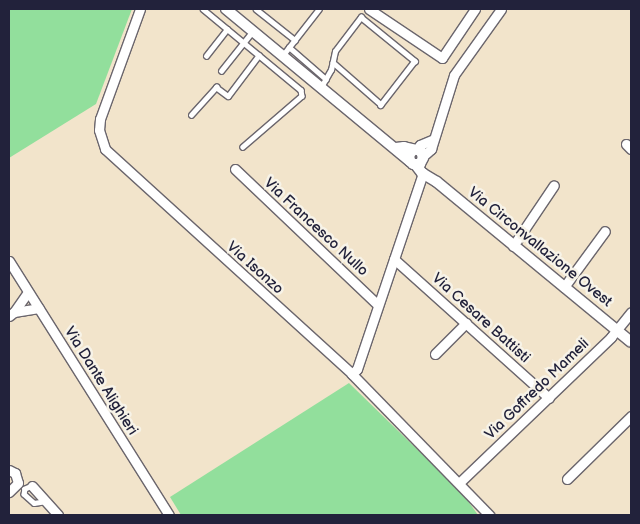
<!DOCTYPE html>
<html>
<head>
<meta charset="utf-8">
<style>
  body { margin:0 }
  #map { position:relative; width:640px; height:524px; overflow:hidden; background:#f2e4cb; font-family:"Balsamiq Sans",sans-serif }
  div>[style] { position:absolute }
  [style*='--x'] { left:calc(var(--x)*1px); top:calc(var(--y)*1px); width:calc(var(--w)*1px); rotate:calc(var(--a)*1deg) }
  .green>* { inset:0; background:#92df9c }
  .roads { filter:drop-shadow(1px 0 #6b666d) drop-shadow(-1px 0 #6b666d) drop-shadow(0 1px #6b666d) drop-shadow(0 -1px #6b666d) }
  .service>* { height:4.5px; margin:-2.25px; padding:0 2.25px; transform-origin:2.25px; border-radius:2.25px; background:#fff }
  .minor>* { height:9px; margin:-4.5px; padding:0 4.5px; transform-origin:4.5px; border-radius:4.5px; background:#fff }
  .tertiary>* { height:10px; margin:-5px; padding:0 5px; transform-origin:5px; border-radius:5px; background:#fff }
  span { translate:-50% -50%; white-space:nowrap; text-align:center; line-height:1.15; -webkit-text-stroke:5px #f7f3e8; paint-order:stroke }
  .street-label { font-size:15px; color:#22223b }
  .frame { position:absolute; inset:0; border:10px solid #22223b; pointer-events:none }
</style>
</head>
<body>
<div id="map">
  <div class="green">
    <div style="clip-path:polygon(9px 9px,132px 9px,96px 104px,9px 158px)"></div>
    <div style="clip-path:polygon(349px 383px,463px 494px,478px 515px,181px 515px,170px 497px)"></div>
  </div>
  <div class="roads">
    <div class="service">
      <div style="--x:203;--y:9;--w:127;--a:39.6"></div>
      <div style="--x:301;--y:90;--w:6;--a:81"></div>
      <div style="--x:302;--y:96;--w:78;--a:139.2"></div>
      <div style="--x:256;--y:9;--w:50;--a:38.5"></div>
      <div style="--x:289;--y:47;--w:49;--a:40.9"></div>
      <div style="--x:283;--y:55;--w:58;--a:-52"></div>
      <div style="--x:206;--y:56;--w:34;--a:-52"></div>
      <div style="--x:221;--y:71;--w:50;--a:-51.5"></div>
      <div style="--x:321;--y:87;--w:20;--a:-60"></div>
      <div style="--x:331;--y:70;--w:19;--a:-78"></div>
      <div style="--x:335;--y:51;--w:43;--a:-52.6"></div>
      <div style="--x:361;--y:17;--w:70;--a:39.2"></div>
      <div style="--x:415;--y:61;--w:56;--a:127.7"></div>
      <div style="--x:381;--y:105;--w:64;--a:-138.8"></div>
      <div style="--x:191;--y:115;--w:38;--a:-48"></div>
      <div style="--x:216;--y:87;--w:15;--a:37"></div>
      <div style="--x:228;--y:96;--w:51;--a:-52.9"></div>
      <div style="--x:32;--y:486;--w:8;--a:157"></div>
      <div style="--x:25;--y:489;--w:5;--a:101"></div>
      <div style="--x:24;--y:494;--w:13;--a:42"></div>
      <div style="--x:34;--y:503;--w:12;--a:-9"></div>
    </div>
    <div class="minor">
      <div style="--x:140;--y:9;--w:117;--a:110"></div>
      <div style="--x:100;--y:119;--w:11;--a:95"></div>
      <div style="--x:99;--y:130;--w:20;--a:72"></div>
      <div style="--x:105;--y:149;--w:334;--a:42.3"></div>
      <div style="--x:352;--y:374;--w:197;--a:45.8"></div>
      <div style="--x:369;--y:9;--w:88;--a:33.9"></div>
      <div style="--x:442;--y:58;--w:59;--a:-56"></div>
      <div style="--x:626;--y:144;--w:7;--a:45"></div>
      <div style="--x:417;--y:149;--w:5;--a:-53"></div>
      <div style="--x:420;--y:145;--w:13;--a:-23"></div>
      <div style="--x:423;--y:156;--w:11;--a:-41"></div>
      <div style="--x:431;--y:149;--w:77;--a:-72.7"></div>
      <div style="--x:454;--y:75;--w:81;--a:-54.5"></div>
      <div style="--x:235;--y:169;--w:197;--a:43.6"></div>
      <div style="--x:513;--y:246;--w:73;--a:-56.1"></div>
      <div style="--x:394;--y:259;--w:208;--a:41.9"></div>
      <div style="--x:9;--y:261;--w:300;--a:57.8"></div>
      <div style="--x:564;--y:287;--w:69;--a:-53.8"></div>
      <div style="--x:14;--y:312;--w:24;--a:-55"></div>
      <div style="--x:9;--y:316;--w:6;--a:-39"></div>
      <div style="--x:14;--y:312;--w:25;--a:-9"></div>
      <div style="--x:435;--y:354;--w:44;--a:-45"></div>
      <div style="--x:352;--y:374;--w:7;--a:-45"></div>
      <div style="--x:357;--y:369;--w:207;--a:-71.4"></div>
      <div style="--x:9;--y:470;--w:7;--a:27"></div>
      <div style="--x:15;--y:473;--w:10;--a:73"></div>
      <div style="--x:18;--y:483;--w:13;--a:135"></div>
      <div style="--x:567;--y:479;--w:90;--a:-44.5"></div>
      <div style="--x:459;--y:483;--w:211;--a:-43.8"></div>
      <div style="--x:611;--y:337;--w:32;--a:-51"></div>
      <div style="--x:32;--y:486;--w:39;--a:48"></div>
    </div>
    <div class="tertiary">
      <div style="--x:226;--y:9;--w:239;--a:39.6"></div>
      <div style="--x:396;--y:148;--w:8;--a:-7"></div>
      <div style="--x:404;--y:147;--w:17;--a:13"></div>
      <div style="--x:421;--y:151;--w:7;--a:74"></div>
      <div style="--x:423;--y:158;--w:7;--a:117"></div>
      <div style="--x:420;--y:164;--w:7;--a:180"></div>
      <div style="--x:413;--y:164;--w:4;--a:-135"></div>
      <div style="--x:410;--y:161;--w:6;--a:-99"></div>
      <div style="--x:409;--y:155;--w:6;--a:-51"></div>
      <div style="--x:415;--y:164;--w:11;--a:52"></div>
      <div style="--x:422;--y:173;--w:17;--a:31"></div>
      <div style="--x:437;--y:182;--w:251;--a:39.5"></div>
    </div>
  </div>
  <div class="street-label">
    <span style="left:316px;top:227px;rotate:43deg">Via Francesco Nullo</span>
    <span style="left:540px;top:247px;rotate:39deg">Via Circonvallazione Ovest</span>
    <span style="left:255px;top:268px;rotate:42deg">Via Isonzo</span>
    <span style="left:481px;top:318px;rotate:42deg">Via Cesare Battisti</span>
    <span style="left:101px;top:381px;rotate:58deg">Via Dante Alighieri</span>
    <span style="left:537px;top:389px;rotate:-44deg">Via Goffredo Mameli</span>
  </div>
  <div class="frame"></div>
</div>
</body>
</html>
